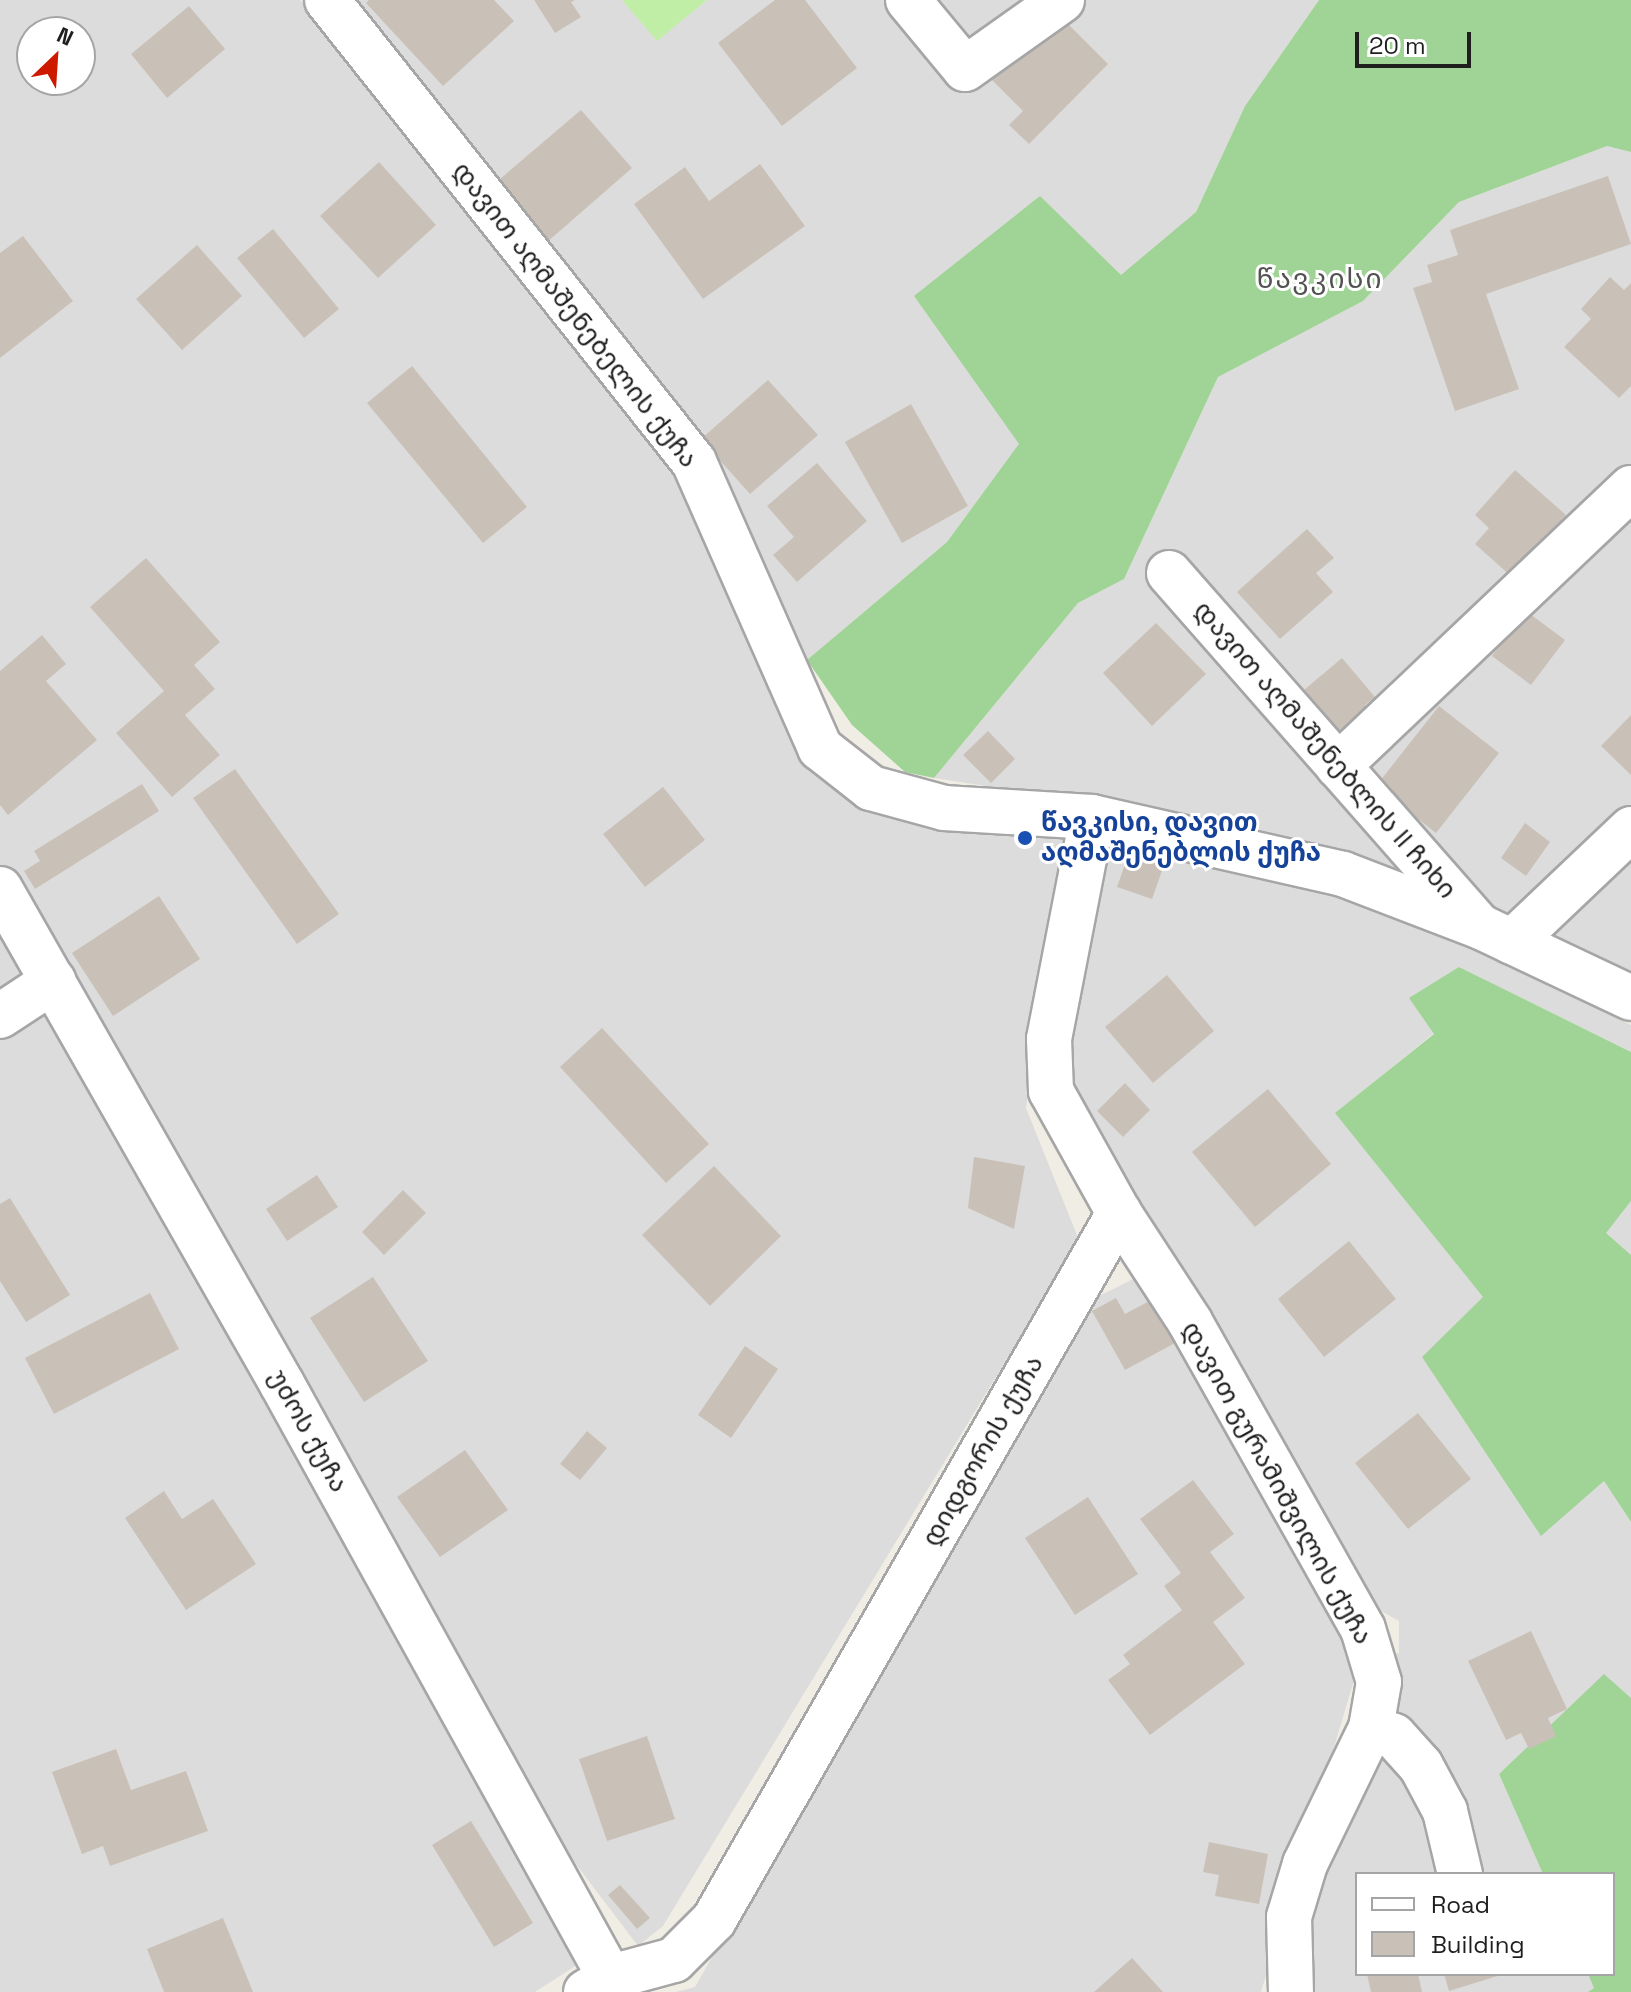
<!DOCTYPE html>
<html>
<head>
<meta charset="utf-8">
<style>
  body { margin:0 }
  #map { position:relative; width:1631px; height:1992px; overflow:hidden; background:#f0eee4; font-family:"Space Grotesk","Noto Sans Georgian",sans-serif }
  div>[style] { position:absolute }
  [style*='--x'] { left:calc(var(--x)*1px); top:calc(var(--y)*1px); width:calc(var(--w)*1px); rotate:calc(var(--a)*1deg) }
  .residential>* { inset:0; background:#dddcdc }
  .grass>* { inset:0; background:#c1eea6 }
  .forest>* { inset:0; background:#a0d396 }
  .building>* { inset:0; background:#c9c1b7 }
  .roads { filter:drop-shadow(2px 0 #a6a6a6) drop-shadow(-2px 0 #a6a6a6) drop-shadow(0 2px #a6a6a6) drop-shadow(0 -2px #a6a6a6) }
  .minor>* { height:44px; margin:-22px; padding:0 22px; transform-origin:22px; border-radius:22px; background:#fff }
  .dots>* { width:22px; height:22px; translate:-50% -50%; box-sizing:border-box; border:4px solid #fff; border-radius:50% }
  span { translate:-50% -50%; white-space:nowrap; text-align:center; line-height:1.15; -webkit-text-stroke:6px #fff; paint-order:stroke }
  .street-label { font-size:26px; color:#1f1f1f }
  .transit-label { font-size:26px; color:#164399; font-weight:700 }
  .left { translate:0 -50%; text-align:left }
  .neighbourhood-label { font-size:28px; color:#525252; letter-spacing:2px }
  .legend { position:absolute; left:1355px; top:1872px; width:260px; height:104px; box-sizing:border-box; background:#fff; border:2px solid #a5a5a5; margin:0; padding:10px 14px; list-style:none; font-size:24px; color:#1f1f1f }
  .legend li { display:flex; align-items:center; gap:16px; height:40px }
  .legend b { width:40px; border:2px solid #a5a5a5 }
  .north { position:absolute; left:16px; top:16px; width:80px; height:80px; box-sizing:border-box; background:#fff; border:2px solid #a5a5a5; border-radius:50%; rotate:25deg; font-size:22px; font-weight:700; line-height:32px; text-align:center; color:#1f1f1f }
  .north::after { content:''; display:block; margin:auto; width:28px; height:36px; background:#cd1900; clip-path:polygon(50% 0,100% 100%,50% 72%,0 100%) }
  .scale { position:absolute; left:1355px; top:32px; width:116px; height:36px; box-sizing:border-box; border:4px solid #1f1f1f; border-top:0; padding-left:10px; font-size:24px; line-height:28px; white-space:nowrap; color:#1f1f1f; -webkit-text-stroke:6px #fff; paint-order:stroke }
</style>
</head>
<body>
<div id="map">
  <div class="residential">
    <div style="clip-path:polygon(evenodd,0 0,300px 0,679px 464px,778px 712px,822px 769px,918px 817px,1066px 838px,1026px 1108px,1079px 1240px,663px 1926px,638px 1946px,509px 1776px,0 865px,0 0,32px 32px,80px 32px,80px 80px,32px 80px,32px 32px)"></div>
    <div style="clip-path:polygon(342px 0,622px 0,657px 40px,707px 0,1319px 0,1245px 106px,1196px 212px,1121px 276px,914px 296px,1020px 444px,947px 542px,807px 660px,724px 482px)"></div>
    <div style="clip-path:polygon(1607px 146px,1631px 152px,1631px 978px,1505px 918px,1223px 823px,934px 778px,1078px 603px,1124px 579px,1218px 377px,1363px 301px,1459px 202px)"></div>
    <div style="clip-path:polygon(1098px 838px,1326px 894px,1464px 946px,1631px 1025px,1631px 1052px,1459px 967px,1434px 1033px,1336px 1113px,1483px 1297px,1541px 1535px,1604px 1481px,1631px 1522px,1631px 1698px,1604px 1675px,1499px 1774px,1543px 1874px,1357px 1874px,1357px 1974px,1588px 1974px,1595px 1988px,1588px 1992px,1301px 1992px,1300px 1911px,1370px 1754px,1428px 1747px,1393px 1705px,1377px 1658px,1399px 1653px,1399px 1621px,1352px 1595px,1058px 1087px)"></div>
    <div style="clip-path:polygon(0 923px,577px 1965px,535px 1992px,0 1992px)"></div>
    <div style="clip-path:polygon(1631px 1201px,1631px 1255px,1605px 1233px)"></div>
    <div style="clip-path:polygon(1141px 1275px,1333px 1603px,1358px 1667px,1261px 1992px,676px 1992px,695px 1987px,1085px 1303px)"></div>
  </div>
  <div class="grass">
    <div style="clip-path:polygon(622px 0,707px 0,657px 41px)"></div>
  </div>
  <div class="forest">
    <div style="clip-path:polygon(1319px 0,1631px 0,1631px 152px,1607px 146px,1459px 202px,1363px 301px,1218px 377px,1124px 579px,1078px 603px,934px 778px,905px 772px,852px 725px,807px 660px,947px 542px,1019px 444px,914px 296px,1040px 196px,1121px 275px,1196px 212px,1245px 106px)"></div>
    <div style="clip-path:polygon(1459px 967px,1631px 1052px,1631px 1201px,1606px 1233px,1631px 1255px,1631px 1522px,1604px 1481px,1541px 1536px,1422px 1357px,1483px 1297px,1335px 1113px,1434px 1034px,1409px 998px)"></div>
    <div style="clip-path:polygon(1604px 1674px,1631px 1698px,1631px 1992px,1588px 1992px,1594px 1988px,1588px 1974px,1613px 1974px,1613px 1874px,1543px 1874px,1499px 1774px)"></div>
  </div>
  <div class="building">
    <div style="clip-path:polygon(369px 0,494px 0,514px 21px,443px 86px,366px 3px)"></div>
    <div style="clip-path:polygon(534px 0,575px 0,571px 2px,581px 17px,555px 33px)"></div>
    <div style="clip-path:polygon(775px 0,805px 0,857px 68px,782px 126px,718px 43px)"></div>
    <div style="clip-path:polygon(189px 6px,225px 49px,167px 98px,131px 54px)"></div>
    <div style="clip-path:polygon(1054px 10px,1108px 64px,1029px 144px,1009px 125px,1023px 111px,989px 77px)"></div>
    <div style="clip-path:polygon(581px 110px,632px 168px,546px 243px,494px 184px)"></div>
    <div style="clip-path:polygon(379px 162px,436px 225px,378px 278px,320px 216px)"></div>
    <div style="clip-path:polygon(760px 164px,805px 226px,703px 299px,634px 204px,685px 167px,709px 201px)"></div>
    <div style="clip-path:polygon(1608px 176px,1631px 244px,1486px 294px,1519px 389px,1455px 411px,1413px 288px,1432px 282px,1427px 265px,1458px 255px,1450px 230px)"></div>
    <div style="clip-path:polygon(273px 229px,339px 309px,304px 338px,237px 258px)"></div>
    <div style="clip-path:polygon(23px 236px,73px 301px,0 358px,0 253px)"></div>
    <div style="clip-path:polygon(197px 245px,242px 296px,182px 350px,136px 299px)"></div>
    <div style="clip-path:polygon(1610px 277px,1624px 290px,1631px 283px,1631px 386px,1619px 398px,1564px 347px,1591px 319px,1581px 309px)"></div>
    <div style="clip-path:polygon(412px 366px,527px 507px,483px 543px,367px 403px)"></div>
    <div style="clip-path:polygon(768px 380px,818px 435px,750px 494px,701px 439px)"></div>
    <div style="clip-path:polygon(911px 404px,968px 506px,902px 543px,845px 442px)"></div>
    <div style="clip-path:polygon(817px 463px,867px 521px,797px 582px,773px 555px,794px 537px,767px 506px)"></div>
    <div style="clip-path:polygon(1515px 470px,1566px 515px,1512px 577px,1475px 544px,1489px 528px,1475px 515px)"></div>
    <div style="clip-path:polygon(1307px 529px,1334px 558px,1316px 573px,1333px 592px,1280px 639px,1237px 592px)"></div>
    <div style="clip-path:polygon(146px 558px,220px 642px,194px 665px,215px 689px,185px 715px,220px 755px,172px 797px,116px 733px,164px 691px,90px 607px)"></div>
    <div style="clip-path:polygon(1526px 611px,1565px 640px,1531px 685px,1492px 656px)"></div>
    <div style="clip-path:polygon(1156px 623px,1206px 674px,1152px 726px,1103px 673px)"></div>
    <div style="clip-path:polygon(42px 635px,66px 664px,46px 681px,97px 740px,8px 815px,0 805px,0 671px)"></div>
    <div style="clip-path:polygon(1342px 658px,1375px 697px,1365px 705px,1381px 723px,1352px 747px,1304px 690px)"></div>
    <div style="clip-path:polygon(1439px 706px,1499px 753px,1436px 833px,1376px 786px)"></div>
    <div style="clip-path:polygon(1631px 715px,1631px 775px,1601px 746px)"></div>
    <div style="clip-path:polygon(988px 731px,1015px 759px,991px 783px,963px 755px)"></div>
    <div style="clip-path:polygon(235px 769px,339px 914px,297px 944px,193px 798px)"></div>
    <div style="clip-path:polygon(142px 784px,159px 811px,35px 889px,24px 871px,40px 861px,34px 851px)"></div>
    <div style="clip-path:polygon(663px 787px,705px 840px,645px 887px,603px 834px)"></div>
    <div style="clip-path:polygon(1525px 823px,1550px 842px,1526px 876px,1501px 858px)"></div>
    <div style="clip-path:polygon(1129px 853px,1164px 865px,1152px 899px,1117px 887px)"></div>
    <div style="clip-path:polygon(159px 896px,200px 959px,113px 1016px,72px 953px)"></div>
    <div style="clip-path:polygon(1167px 975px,1214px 1031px,1153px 1083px,1105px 1027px)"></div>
    <div style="clip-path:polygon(602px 1028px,709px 1144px,666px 1183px,560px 1067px)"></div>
    <div style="clip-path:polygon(1125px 1083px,1150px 1110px,1123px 1137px,1097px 1111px)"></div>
    <div style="clip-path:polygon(1268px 1089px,1331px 1164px,1255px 1227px,1192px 1152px)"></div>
    <div style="clip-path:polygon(974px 1157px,1025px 1166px,1014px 1229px,968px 1208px)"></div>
    <div style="clip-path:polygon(714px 1166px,781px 1236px,710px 1306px,642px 1235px)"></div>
    <div style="clip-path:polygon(317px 1175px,338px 1207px,287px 1241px,266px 1209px)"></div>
    <div style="clip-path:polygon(403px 1190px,426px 1213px,384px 1255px,362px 1232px)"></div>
    <div style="clip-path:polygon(10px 1198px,70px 1295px,26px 1322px,0 1281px,0 1204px)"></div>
    <div style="clip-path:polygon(1349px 1241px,1396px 1299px,1324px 1357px,1278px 1299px)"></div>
    <div style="clip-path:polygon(373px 1277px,428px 1361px,364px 1402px,310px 1318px)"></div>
    <div style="clip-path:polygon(150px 1293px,179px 1349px,54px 1414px,25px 1358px)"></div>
    <div style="clip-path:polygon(1116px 1298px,1125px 1314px,1153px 1299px,1177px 1342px,1125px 1370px,1092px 1311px)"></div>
    <div style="clip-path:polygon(745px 1346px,778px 1369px,731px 1438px,698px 1415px)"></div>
    <div style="clip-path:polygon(1418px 1413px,1471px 1479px,1408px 1529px,1355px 1463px)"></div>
    <div style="clip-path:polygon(587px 1431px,607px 1448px,580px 1480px,560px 1464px)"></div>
    <div style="clip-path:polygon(465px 1450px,508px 1510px,440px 1557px,397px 1497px)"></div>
    <div style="clip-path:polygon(1193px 1480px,1234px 1534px,1210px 1552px,1245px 1598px,1213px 1622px,1245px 1664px,1150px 1735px,1108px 1680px,1130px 1664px,1123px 1655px,1182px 1610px,1164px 1586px,1181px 1573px,1140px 1519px)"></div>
    <div style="clip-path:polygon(164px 1491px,182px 1519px,213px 1499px,256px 1564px,186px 1610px,125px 1518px)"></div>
    <div style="clip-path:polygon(1088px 1497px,1138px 1574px,1075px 1615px,1025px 1538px)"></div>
    <div style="clip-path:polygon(1531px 1631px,1567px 1709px,1548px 1718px,1556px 1736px,1529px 1749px,1521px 1733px,1506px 1740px,1468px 1661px)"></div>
    <div style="clip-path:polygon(647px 1736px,675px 1819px,607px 1841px,579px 1759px)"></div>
    <div style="clip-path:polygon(116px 1749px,131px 1790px,186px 1771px,208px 1831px,110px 1866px,103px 1846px,82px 1854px,52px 1772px)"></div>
    <div style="clip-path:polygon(471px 1821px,533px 1923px,494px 1947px,432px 1845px)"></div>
    <div style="clip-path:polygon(1209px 1842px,1268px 1854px,1259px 1904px,1215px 1896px,1219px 1875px,1203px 1872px)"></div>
    <div style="clip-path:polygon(620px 1885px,650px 1918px,637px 1929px,608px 1895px)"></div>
    <div style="clip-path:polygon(223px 1918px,253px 1992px,164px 1992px,147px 1949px)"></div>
    <div style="clip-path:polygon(1132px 1958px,1163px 1992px,1094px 1992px)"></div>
    <div style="clip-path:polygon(1367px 1974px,1418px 1974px,1422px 1992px,1371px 1992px)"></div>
    <div style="clip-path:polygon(1444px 1974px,1501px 1974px,1501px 1975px,1449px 1991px)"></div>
  </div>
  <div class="roads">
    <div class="minor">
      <div style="--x:327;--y:0;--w:590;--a:51.54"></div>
      <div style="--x:694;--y:462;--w:313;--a:66.2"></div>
      <div style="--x:820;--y:748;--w:65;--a:38.1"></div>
      <div style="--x:871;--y:788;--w:76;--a:15.3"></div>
      <div style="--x:944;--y:808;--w:148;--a:3.5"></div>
      <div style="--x:1092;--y:817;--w:257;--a:12.8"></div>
      <div style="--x:1343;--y:874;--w:148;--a:21"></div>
      <div style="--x:1481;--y:927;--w:166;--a:25.3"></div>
      <div style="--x:908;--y:0;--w:89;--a:50.4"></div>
      <div style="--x:965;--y:69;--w:119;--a:-35.4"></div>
      <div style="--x:1169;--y:573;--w:465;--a:48.7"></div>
      <div style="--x:1338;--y:766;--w:404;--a:-43.5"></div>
      <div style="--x:0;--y:889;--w:570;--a:60.33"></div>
      <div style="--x:282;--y:1384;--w:695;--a:61.07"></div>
      <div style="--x:1512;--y:942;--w:164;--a:-43.5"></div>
      <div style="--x:0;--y:1016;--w:64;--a:-33.4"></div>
      <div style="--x:1119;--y:1213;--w:130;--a:56.9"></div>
      <div style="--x:1190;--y:1322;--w:352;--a:60.6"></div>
      <div style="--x:1363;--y:1629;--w:55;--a:73.2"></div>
      <div style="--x:1379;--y:1682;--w:47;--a:99.9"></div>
      <div style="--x:1371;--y:1728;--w:151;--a:115.9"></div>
      <div style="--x:1305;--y:1864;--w:55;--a:106.8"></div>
      <div style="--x:1289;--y:1917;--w:75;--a:88.5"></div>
      <div style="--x:1371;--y:1728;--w:24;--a:19"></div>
      <div style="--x:1394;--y:1736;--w:40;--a:48"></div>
      <div style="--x:1421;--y:1766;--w:51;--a:61.9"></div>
      <div style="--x:1445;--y:1811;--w:65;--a:76.6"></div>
      <div style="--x:586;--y:1992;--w:29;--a:-31"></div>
      <div style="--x:611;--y:1977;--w:65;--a:-15.1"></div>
      <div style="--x:674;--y:1960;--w:57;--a:-45"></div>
      <div style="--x:714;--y:1920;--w:815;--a:-60.19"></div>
      <div style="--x:1119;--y:1213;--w:140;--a:-119.1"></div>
      <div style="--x:1051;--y:1091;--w:52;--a:-92.2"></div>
      <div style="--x:1049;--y:1039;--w:226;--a:-79"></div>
    </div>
  </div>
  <div class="dots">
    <div style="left:1025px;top:838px;background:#1a4fb4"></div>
  </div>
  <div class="street-label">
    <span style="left:575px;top:315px;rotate:52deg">დავით აღმაშენებელის ქუჩა</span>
    <span style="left:1325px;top:750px;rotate:49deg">დავით აღმაშენებლის II ჩიხი</span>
    <span style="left:308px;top:1431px;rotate:61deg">უძოს ქუჩა</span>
    <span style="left:983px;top:1451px;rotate:-60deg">დიდგორის ქუჩა</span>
    <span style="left:1277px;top:1483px;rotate:61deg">დავით გურამიშვილის ქუჩა</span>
  </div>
  <div class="transit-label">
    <span class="left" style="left:1041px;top:838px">წავკისი, დავით<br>აღმაშენებლის ქუჩა</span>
  </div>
  <div class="neighbourhood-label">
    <span style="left:1320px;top:278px">წავკისი</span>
  </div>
  <ul class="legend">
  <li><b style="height:10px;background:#fff"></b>Road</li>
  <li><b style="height:22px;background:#c9c1b7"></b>Building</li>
  </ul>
  <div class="north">N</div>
  <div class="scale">20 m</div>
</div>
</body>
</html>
